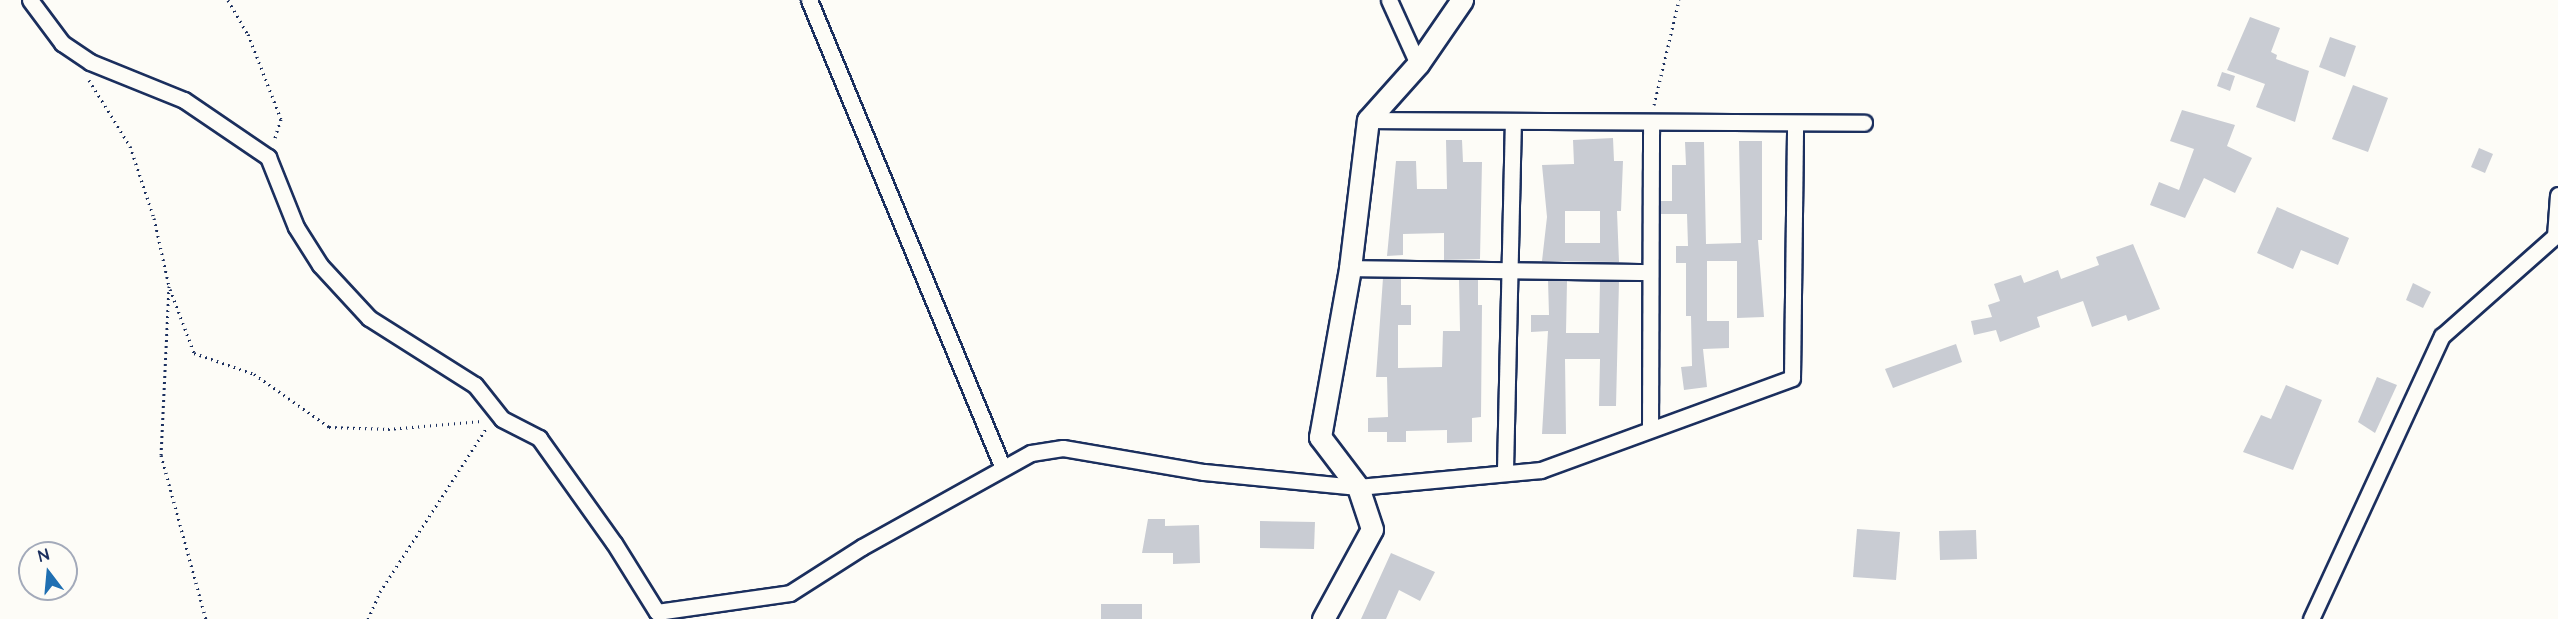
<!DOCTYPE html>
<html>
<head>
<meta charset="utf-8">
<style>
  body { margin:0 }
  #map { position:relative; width:2558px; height:619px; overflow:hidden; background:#fdfcf7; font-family:"Architects Daughter",sans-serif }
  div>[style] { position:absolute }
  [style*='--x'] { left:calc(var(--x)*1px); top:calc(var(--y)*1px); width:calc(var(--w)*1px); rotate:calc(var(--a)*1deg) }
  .building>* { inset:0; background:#c9ccd3 }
  .path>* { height:3px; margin-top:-1.5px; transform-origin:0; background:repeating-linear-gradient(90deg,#1b2f5e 0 1.5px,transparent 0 6px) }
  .roads { filter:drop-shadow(2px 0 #1b2f5e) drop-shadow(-2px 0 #1b2f5e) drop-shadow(0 2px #1b2f5e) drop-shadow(0 -2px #1b2f5e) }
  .street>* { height:15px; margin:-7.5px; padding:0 7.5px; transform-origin:7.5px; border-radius:7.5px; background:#fdfcf7 }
  .secondary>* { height:21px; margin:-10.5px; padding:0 10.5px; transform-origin:10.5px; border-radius:10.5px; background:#fdfcf7 }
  span { translate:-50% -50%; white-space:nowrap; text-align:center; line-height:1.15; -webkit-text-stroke:6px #fdfcf7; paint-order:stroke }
  .north { position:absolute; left:18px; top:541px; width:60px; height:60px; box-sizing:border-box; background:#fdfcf7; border:2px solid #a3aaba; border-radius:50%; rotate:344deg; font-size:16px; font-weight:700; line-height:24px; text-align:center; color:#1b2f5e }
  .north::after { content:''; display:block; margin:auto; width:21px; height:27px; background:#1f6fb2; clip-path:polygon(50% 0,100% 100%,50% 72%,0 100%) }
</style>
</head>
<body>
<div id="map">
  <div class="building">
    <div style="clip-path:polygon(2250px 17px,2280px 28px,2271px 52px,2277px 55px,2276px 59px,2309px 71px,2295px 122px,2256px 107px,2265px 84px,2227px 70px)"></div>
    <div style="clip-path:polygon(2330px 37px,2356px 46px,2345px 77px,2319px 67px)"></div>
    <div style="clip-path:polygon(2222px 72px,2235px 76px,2230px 91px,2217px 86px)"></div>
    <div style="clip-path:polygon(2353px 85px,2388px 98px,2368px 152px,2332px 139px)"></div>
    <div style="clip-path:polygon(2182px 110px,2235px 125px,2227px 146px,2252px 158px,2235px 193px,2204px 178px,2185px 218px,2150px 205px,2159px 182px,2179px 190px,2194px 149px,2170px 141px)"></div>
    <div style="clip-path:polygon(evenodd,1613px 138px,1614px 161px,1623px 161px,1621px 211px,1617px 211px,1619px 262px,1542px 261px,1547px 217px,1542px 165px,1574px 164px,1573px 140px,1613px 138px,1565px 211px,1600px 211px,1600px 243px,1565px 243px,1565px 211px)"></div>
    <div style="clip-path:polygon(1446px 140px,1462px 140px,1463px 162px,1482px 162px,1480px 259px,1444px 260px,1444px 233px,1403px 234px,1403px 255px,1387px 256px,1396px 161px,1416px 161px,1417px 189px,1447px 189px)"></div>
    <div style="clip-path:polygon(1739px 141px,1762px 141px,1762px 240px,1758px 240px,1764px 317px,1737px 318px,1737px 261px,1707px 261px,1707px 321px,1729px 321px,1729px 348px,1703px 349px,1707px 387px,1684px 390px,1681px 367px,1692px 366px,1691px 316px,1686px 316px,1686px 263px,1676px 263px,1676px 246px,1688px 246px,1687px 214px,1660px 214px,1660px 201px,1672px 201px,1672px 165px,1686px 165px,1685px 142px,1704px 142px,1706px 244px,1741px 243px)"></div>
    <div style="clip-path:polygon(2479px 148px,2493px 154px,2485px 173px,2471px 167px)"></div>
    <div style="clip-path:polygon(2277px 207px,2349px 238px,2338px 265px,2301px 250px,2293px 269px,2257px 253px)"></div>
    <div style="clip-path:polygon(2133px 244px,2160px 309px,2128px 321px,2126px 315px,2092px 327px,2083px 301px,2037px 317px,2040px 327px,2000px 342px,1996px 330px,1974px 335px,1971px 321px,1992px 317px,1988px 305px,2000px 301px,1994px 284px,2021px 275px,2024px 283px,2058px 270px,2061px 279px,2099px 265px,2096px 257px)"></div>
    <div style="clip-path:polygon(1383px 278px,1401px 278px,1401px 305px,1411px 305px,1411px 325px,1398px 325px,1398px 368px,1442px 367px,1443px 331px,1460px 331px,1459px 279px,1478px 279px,1478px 305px,1482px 305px,1481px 417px,1472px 418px,1472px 442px,1447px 443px,1447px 430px,1406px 431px,1406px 442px,1387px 442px,1387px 432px,1368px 432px,1368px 418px,1388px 417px,1387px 377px,1376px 377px)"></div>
    <div style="clip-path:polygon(1548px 280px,1567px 281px,1566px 333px,1599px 333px,1600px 281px,1619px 281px,1616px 406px,1599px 406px,1600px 359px,1565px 359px,1566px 434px,1542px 434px,1548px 331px,1531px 332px,1531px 315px,1549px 315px)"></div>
    <div style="clip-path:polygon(2413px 283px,2431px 292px,2423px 308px,2406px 300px)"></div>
    <div style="clip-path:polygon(1956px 344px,1962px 362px,1893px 388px,1885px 369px)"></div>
    <div style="clip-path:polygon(2377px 377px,2397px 385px,2375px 433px,2358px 422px)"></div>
    <div style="clip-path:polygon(2286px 385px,2322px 400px,2293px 470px,2243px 452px,2261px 415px,2271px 419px)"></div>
    <div style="clip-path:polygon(1148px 519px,1165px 519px,1165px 526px,1199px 525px,1200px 563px,1173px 564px,1173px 553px,1142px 553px)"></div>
    <div style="clip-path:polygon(1260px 521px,1315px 522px,1314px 549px,1260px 548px)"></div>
    <div style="clip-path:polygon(1857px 529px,1900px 532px,1896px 580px,1853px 577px)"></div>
    <div style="clip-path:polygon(1976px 530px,1977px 559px,1940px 560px,1939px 531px)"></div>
    <div style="clip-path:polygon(1391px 553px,1435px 572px,1420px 601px,1399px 590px,1386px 619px,1361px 619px)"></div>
    <div style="clip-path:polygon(1101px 604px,1142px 604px,1142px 619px,1101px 619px)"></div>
  </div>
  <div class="path">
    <div style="--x:228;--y:0;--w:39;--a:60"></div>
    <div style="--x:248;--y:34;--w:91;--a:68.8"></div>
    <div style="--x:281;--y:119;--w:23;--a:108"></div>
    <div style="--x:89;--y:80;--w:78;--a:58.2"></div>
    <div style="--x:130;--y:146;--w:76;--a:71.6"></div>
    <div style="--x:154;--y:218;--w:70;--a:77.6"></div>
    <div style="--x:169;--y:286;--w:169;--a:92.7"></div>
    <div style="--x:161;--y:455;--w:170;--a:74.7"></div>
    <div style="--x:1654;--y:105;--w:108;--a:-76.6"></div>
    <div style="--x:170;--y:289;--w:68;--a:69.4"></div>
    <div style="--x:194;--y:353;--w:64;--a:19.3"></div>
    <div style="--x:254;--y:374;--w:92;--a:35.2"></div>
    <div style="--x:329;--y:427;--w:59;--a:1.9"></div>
    <div style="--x:388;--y:429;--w:94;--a:-4.9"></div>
    <div style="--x:368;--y:619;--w:30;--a:-66"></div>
    <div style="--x:380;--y:592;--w:197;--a:-57"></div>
  </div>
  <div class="roads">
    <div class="street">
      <div style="--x:30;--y:0;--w:54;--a:53.3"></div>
      <div style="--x:62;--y:43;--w:34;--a:34"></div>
      <div style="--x:90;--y:62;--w:101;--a:22"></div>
      <div style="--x:184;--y:100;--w:102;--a:34.2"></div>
      <div style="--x:268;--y:157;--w:75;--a:68.2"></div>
      <div style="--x:296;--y:227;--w:45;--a:57.7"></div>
      <div style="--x:320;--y:265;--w:72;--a:47.2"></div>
      <div style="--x:369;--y:318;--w:125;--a:32.3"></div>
      <div style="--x:475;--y:385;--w:43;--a:51.5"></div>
      <div style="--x:502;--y:419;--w:42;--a:27.2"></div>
      <div style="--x:539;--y:438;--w:129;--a:54.5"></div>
      <div style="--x:614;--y:543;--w:81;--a:58.1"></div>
      <div style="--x:657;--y:612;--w:134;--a:-8.1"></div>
      <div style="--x:790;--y:593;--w:85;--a:-32.6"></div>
      <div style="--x:862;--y:547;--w:193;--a:-29.1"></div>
      <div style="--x:1031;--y:453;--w:32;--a:-9"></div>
      <div style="--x:1063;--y:448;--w:143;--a:9.7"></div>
      <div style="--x:1204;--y:472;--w:155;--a:5.6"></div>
      <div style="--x:1358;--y:487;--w:184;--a:-5.3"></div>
      <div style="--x:1541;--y:470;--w:267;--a:-20.1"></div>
      <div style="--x:1792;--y:378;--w:255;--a:-89.3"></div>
      <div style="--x:809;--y:0;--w:504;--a:67.5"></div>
      <div style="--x:1389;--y:0;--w:70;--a:65.6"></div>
      <div style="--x:1368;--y:120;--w:496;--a:0.3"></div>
      <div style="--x:1350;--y:268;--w:300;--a:0.8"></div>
      <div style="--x:1650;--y:429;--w:307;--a:-89.8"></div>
      <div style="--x:1505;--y:470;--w:349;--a:-88.7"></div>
      <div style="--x:2311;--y:619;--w:312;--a:-65.2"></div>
      <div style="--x:2442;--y:336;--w:151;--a:-41.5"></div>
      <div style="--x:2555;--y:236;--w:41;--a:-85.8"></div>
    </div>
    <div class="secondary">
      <div style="--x:1323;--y:619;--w:102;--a:-61.4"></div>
      <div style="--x:1372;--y:529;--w:44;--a:-108.4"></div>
      <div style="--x:1358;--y:487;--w:63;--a:-127.2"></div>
      <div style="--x:1320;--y:437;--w:172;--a:-79.9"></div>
      <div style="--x:1350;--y:268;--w:149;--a:-83.1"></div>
      <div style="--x:1368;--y:120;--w:75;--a:-48.2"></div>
      <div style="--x:1418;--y:64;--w:78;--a:-55.5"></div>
    </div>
  </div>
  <div class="north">N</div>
</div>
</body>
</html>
